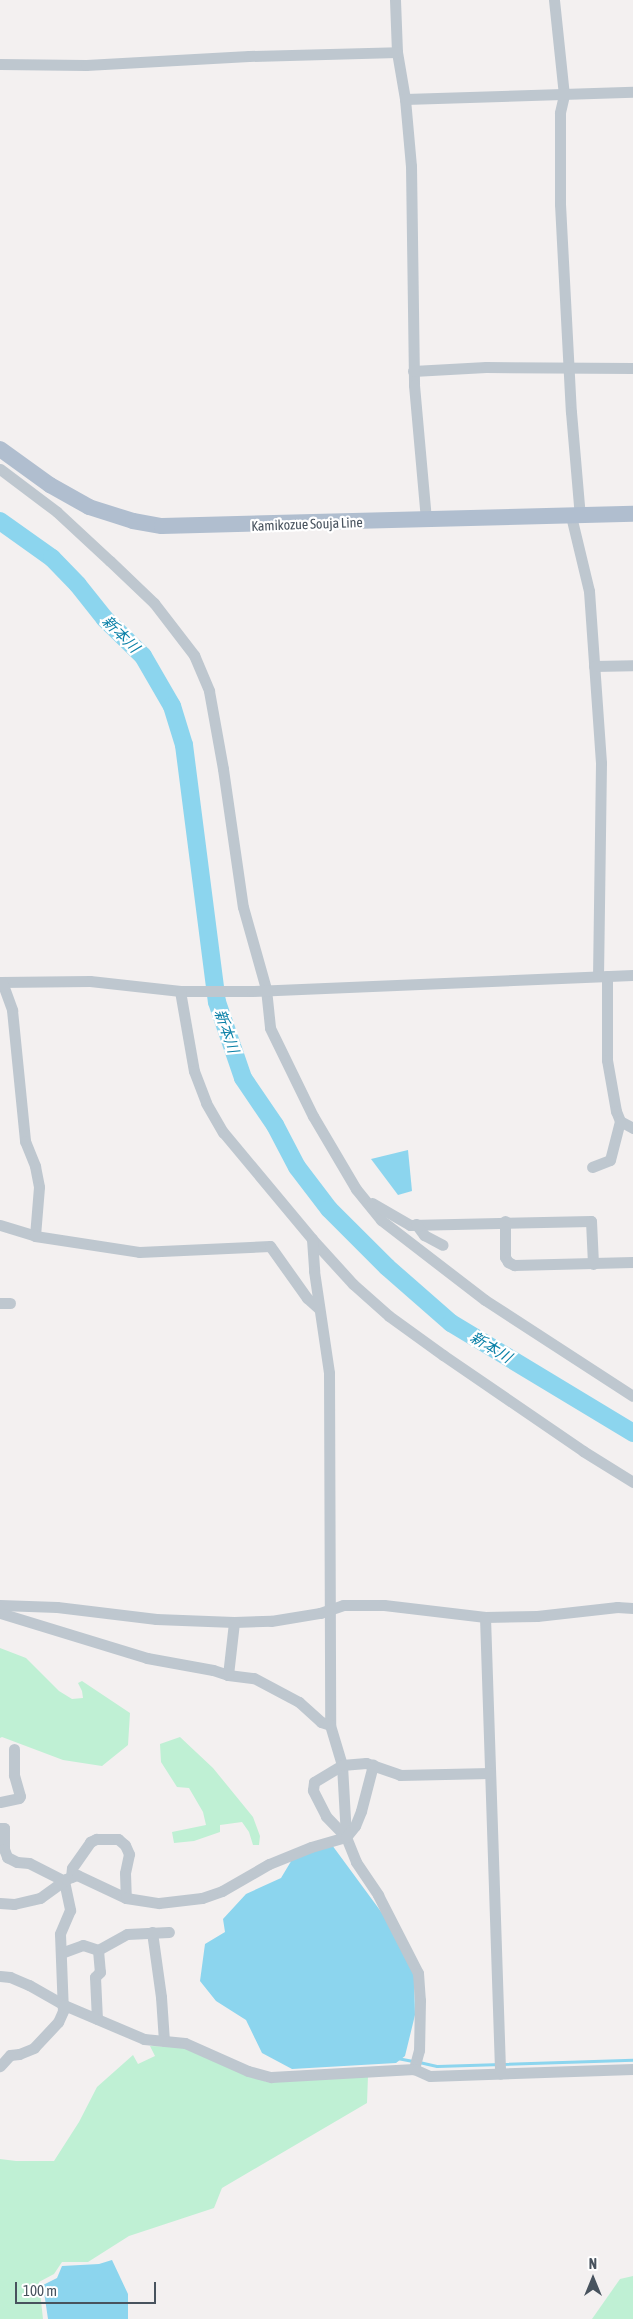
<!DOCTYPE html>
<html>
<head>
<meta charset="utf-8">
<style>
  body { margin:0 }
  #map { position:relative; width:633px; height:2319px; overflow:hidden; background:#f3f0f0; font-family:"Asap Condensed","Noto Sans JP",sans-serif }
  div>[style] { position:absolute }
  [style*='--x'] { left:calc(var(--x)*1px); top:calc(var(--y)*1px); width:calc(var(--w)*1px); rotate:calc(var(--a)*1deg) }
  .green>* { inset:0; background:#bff0d4 }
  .water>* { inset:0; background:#8cd5ee }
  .stream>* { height:3px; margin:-1.5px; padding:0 1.5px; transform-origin:1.5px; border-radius:1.5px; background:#8cd5ee }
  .river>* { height:18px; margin:-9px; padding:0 9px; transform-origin:9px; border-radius:9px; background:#8cd5ee }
  .street>* { height:11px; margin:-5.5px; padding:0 5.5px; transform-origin:5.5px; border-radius:5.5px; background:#bec7cf }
  .primary>* { height:16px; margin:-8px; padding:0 8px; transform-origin:8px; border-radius:8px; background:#b0becf }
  span { translate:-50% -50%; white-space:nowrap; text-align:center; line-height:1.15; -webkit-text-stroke:4.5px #fff; paint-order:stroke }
  .street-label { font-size:14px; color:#48535e }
  .water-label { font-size:15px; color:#0a80a7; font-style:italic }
  .north { position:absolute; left:568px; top:2254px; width:50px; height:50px; -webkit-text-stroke:4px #fff; paint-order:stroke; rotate:0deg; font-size:14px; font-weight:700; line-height:20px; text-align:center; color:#48535e }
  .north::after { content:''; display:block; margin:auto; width:18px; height:22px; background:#48535e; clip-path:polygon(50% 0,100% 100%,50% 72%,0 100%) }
  .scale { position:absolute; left:15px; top:2282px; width:141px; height:22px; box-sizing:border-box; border:2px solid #48535e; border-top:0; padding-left:6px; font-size:15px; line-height:18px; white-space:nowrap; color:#48535e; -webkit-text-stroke:4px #fff; paint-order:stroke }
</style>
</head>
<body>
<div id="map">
  <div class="green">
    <div style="clip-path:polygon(0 1648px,26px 1658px,59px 1691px,72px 1699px,83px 1698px,82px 1691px,78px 1683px,82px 1681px,130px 1713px,128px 1745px,102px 1766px,63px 1760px,2px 1737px,0 1738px)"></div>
    <div style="clip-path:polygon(180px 1737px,213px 1768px,253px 1817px,260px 1836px,259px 1845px,253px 1845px,249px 1832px,242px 1822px,220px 1825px,220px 1832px,194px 1841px,174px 1843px,172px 1832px,206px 1825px,203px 1812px,189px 1788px,177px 1787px,161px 1762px,160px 1744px)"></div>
    <div style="clip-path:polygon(150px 2046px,182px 2047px,267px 2082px,368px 2076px,367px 2103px,222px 2188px,214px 2208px,129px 2236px,88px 2262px,62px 2262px,54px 2274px,39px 2282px,43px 2319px,0 2319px,0 2159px,16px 2161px,54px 2161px,79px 2122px,97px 2087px,133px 2055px,138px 2064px,155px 2056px)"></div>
    <div style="clip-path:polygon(633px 2276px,633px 2319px,592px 2319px,620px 2279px)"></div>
  </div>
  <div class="water">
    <div style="clip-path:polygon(408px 1150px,412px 1191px,398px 1195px,371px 1159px)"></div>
    <div style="clip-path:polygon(332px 1845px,393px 1928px,414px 1975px,415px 2015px,405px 2056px,396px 2063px,292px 2069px,262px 2053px,246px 2020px,216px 2001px,200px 1981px,205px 1944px,225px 1932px,223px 1919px,246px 1894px,281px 1878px,293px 1858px)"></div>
    <div style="clip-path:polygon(112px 2260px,128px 2294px,128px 2319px,48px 2319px,43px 2285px,57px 2278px,62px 2266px,99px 2264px)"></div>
  </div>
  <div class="stream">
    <div style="--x:397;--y:2058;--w:16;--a:11"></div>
    <div style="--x:419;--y:2062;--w:18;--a:13"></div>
    <div style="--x:437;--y:2066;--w:196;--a:-1.8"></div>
  </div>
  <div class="river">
    <div style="--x:0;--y:521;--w:64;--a:35.4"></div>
    <div style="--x:52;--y:558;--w:37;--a:46"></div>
    <div style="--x:78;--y:585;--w:43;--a:51.5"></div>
    <div style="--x:105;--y:619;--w:53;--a:44.2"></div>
    <div style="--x:143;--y:656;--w:58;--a:59.9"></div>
    <div style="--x:172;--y:706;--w:41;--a:72.9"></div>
    <div style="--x:184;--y:745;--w:259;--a:82.7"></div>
    <div style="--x:217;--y:1002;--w:80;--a:71.1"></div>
    <div style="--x:243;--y:1078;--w:57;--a:55.8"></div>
    <div style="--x:275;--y:1125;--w:47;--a:62.4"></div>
    <div style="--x:297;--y:1167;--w:53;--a:52.7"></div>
    <div style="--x:329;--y:1209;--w:82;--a:45"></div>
    <div style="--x:387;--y:1267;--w:85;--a:41.2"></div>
    <div style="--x:451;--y:1323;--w:213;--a:31.1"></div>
  </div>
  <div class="street">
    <div style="--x:395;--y:0;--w:52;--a:87.8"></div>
    <div style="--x:397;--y:52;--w:48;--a:80.3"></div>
    <div style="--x:405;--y:99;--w:67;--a:84.9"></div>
    <div style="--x:411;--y:166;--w:219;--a:89.2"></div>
    <div style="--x:414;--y:385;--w:136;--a:84.9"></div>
    <div style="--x:554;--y:0;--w:96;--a:84"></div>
    <div style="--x:564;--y:95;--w:18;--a:103"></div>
    <div style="--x:560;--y:113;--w:91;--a:90"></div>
    <div style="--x:560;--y:204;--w:208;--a:87"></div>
    <div style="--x:571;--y:412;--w:104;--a:85.1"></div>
    <div style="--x:0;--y:64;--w:86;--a:0.7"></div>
    <div style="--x:86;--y:65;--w:163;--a:-3.2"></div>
    <div style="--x:249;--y:56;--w:148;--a:-1.5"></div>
    <div style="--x:405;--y:99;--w:228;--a:-1.8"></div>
    <div style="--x:413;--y:371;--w:73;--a:-3.1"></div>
    <div style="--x:486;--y:367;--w:147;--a:0.4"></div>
    <div style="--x:0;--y:469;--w:71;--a:37"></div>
    <div style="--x:57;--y:512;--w:72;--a:42.8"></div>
    <div style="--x:110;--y:561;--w:61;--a:43.7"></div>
    <div style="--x:154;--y:603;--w:66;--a:52.4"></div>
    <div style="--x:194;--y:655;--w:39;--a:67"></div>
    <div style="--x:209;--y:691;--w:79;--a:79.8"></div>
    <div style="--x:223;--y:769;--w:139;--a:81.8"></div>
    <div style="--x:243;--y:907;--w:85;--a:74.3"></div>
    <div style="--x:266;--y:989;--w:39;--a:84"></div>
    <div style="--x:270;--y:1028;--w:98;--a:64"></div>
    <div style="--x:313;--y:1116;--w:85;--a:59.5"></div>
    <div style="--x:356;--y:1189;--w:40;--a:51"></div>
    <div style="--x:381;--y:1220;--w:131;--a:37.6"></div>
    <div style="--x:485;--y:1300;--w:176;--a:33"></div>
    <div style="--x:571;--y:516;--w:77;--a:76.5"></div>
    <div style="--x:589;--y:591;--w:172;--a:86"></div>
    <div style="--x:601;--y:763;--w:213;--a:90.8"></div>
    <div style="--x:594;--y:666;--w:39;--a:-1"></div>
    <div style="--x:607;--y:976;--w:84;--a:90"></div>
    <div style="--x:607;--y:1060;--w:52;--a:80"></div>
    <div style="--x:616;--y:1111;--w:11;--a:68"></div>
    <div style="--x:620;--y:1121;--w:15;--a:28"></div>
    <div style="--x:0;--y:982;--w:90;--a:-0.6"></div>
    <div style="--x:90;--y:981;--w:91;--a:6.3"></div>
    <div style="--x:180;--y:991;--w:72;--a:0"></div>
    <div style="--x:252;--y:991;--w:381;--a:-2.4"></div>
    <div style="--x:2;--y:982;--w:30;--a:70"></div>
    <div style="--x:12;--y:1010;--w:132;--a:84.3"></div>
    <div style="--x:25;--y:1141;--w:27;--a:68"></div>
    <div style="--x:35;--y:1166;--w:21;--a:79"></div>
    <div style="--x:39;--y:1187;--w:49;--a:94.7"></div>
    <div style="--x:180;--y:991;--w:81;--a:80.1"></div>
    <div style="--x:194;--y:1071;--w:34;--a:69"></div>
    <div style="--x:206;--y:1103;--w:34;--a:60"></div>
    <div style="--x:223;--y:1132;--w:139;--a:50.2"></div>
    <div style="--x:312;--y:1239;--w:61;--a:47.7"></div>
    <div style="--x:353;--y:1284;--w:48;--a:41.6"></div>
    <div style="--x:389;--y:1316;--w:67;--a:35.8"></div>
    <div style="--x:443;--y:1355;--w:170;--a:34.4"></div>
    <div style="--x:583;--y:1451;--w:59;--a:31.8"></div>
    <div style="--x:592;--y:1167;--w:19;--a:-21"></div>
    <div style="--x:610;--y:1160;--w:40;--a:-75.6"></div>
    <div style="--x:372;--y:1203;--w:44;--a:30.1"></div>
    <div style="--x:410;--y:1225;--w:181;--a:-1.3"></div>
    <div style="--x:591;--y:1221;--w:43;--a:87.3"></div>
    <div style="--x:505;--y:1221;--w:36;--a:90"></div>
    <div style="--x:505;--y:1257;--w:6;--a:59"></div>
    <div style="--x:508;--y:1262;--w:7;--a:27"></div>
    <div style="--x:514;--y:1265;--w:119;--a:-1.4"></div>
    <div style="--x:416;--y:1224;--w:14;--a:54"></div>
    <div style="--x:424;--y:1235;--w:21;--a:28"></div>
    <div style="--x:0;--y:1225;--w:37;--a:17"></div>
    <div style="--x:35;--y:1236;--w:105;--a:8.7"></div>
    <div style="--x:139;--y:1252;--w:131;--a:-2.6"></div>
    <div style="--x:270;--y:1246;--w:64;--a:54.6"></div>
    <div style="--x:307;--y:1298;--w:15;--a:42"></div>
    <div style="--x:312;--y:1239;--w:32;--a:86"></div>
    <div style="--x:314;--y:1271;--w:103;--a:81.6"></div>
    <div style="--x:329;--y:1373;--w:352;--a:89.8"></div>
    <div style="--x:330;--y:1725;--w:42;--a:73.3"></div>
    <div style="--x:342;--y:1765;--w:72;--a:86.8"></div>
    <div style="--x:346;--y:1837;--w:27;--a:68"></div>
    <div style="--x:356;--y:1862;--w:40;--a:56"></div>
    <div style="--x:378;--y:1895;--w:88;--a:62.9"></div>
    <div style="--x:418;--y:1973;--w:27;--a:86"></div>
    <div style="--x:420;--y:2000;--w:50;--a:91.1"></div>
    <div style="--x:419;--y:2050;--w:20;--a:105"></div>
    <div style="--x:0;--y:1303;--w:10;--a:0"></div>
    <div style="--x:0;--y:1605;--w:57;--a:2"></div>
    <div style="--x:57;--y:1607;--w:100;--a:6.9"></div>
    <div style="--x:156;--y:1619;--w:78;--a:2.2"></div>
    <div style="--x:234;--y:1622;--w:37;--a:-2"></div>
    <div style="--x:271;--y:1621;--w:50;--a:-9.3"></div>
    <div style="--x:320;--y:1613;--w:24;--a:-19"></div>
    <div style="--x:343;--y:1605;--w:41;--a:0"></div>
    <div style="--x:384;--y:1605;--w:102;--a:6.8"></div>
    <div style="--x:485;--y:1617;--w:52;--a:-1.1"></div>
    <div style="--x:537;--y:1616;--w:81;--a:-6.4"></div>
    <div style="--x:617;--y:1607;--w:16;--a:4"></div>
    <div style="--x:0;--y:1613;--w:154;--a:17"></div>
    <div style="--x:147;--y:1658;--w:67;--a:10.3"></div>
    <div style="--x:213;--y:1670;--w:16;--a:18"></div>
    <div style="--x:228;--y:1675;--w:26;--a:7"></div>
    <div style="--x:254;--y:1678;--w:51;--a:28.1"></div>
    <div style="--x:299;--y:1702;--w:30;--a:42"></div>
    <div style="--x:321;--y:1722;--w:9;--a:18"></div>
    <div style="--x:485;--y:1617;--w:457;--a:88.1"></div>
    <div style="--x:228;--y:1675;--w:53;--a:-83.5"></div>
    <div style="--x:0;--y:1802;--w:19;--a:-12"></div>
    <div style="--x:19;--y:1798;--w:2;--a:-63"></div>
    <div style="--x:20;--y:1796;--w:22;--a:-106"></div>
    <div style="--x:14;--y:1775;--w:26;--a:-90"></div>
    <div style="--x:0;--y:1828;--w:4;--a:0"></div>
    <div style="--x:4;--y:1828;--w:21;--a:90"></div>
    <div style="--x:4;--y:1849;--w:9;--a:69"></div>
    <div style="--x:7;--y:1857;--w:11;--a:27"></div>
    <div style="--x:17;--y:1862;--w:12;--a:5"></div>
    <div style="--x:29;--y:1863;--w:39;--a:27"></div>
    <div style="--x:64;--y:1881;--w:30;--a:78"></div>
    <div style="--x:70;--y:1910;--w:26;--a:113"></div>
    <div style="--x:60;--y:1934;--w:77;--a:87.8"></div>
    <div style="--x:63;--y:2011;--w:12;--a:114"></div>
    <div style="--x:58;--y:2022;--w:35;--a:133"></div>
    <div style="--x:34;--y:2048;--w:16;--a:158"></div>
    <div style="--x:19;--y:2054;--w:9;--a:174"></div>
    <div style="--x:10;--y:2055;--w:15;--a:132"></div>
    <div style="--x:346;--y:1837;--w:29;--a:-134"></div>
    <div style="--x:326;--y:1816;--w:29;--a:-117"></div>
    <div style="--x:313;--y:1790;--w:8;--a:-83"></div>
    <div style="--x:314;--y:1782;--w:33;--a:-31"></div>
    <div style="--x:342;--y:1765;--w:24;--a:-5"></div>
    <div style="--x:366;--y:1763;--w:36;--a:19"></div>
    <div style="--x:400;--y:1775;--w:90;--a:-1.3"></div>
    <div style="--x:71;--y:1877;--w:9;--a:-84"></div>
    <div style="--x:72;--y:1868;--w:32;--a:-55"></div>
    <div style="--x:90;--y:1842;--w:7;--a:-27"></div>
    <div style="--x:96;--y:1839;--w:22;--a:0"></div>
    <div style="--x:118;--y:1839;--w:9;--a:41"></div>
    <div style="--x:125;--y:1845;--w:10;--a:66"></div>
    <div style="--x:129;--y:1854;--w:19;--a:102"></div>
    <div style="--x:125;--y:1873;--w:25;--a:88"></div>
    <div style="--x:0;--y:1903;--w:14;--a:4"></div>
    <div style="--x:14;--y:1904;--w:27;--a:-13"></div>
    <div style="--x:40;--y:1898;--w:32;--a:-36"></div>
    <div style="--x:66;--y:1879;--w:12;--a:-20"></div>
    <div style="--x:77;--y:1875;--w:54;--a:25.1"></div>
    <div style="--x:126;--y:1898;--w:33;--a:9"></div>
    <div style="--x:159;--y:1903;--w:43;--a:-6.6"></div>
    <div style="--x:202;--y:1898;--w:21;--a:-19"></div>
    <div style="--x:222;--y:1891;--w:54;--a:-29.9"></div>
    <div style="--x:269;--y:1864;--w:45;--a:-22"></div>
    <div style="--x:311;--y:1847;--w:36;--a:-16"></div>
    <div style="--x:346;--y:1837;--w:14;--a:-51"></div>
    <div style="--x:355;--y:1826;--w:16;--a:-68"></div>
    <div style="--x:361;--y:1811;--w:48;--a:-75.4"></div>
    <div style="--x:152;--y:1932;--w:66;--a:82.1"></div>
    <div style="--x:161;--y:1997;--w:44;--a:86.1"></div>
    <div style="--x:98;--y:1950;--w:33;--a:-29"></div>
    <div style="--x:127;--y:1934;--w:42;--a:-2.7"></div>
    <div style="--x:61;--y:1953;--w:23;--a:-20"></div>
    <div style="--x:83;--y:1945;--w:16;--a:18"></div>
    <div style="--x:98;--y:1950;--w:22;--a:85"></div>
    <div style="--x:100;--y:1972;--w:7;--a:135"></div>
    <div style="--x:95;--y:1977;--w:42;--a:87.3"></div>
    <div style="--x:0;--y:1976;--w:10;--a:6"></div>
    <div style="--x:10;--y:1977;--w:21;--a:23"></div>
    <div style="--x:29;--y:1985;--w:40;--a:29.7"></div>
    <div style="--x:64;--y:2005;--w:87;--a:23"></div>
    <div style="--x:144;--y:2039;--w:41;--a:5.6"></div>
    <div style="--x:185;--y:2043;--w:69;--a:24"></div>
    <div style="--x:248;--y:2071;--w:24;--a:15"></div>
    <div style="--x:271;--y:2077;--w:143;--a:-3.2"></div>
    <div style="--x:414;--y:2069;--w:17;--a:24"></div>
    <div style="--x:430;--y:2076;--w:203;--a:-2"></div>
  </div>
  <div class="primary">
    <div style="--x:0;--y:449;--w:62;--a:35.8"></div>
    <div style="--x:50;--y:485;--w:45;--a:29.4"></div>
    <div style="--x:89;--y:507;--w:46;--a:17.7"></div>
    <div style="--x:133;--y:521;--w:29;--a:10"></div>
    <div style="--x:162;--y:526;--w:471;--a:-1.5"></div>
  </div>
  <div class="street-label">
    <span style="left:307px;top:524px;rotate:-2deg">Kamikozue Souja Line</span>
  </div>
  <div class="water-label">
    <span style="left:121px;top:634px;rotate:45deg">新本川</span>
    <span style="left:227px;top:1031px;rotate:71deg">新本川</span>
    <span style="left:491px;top:1347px;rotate:31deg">新本川</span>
  </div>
  <div class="north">N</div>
  <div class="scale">100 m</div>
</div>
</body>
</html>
